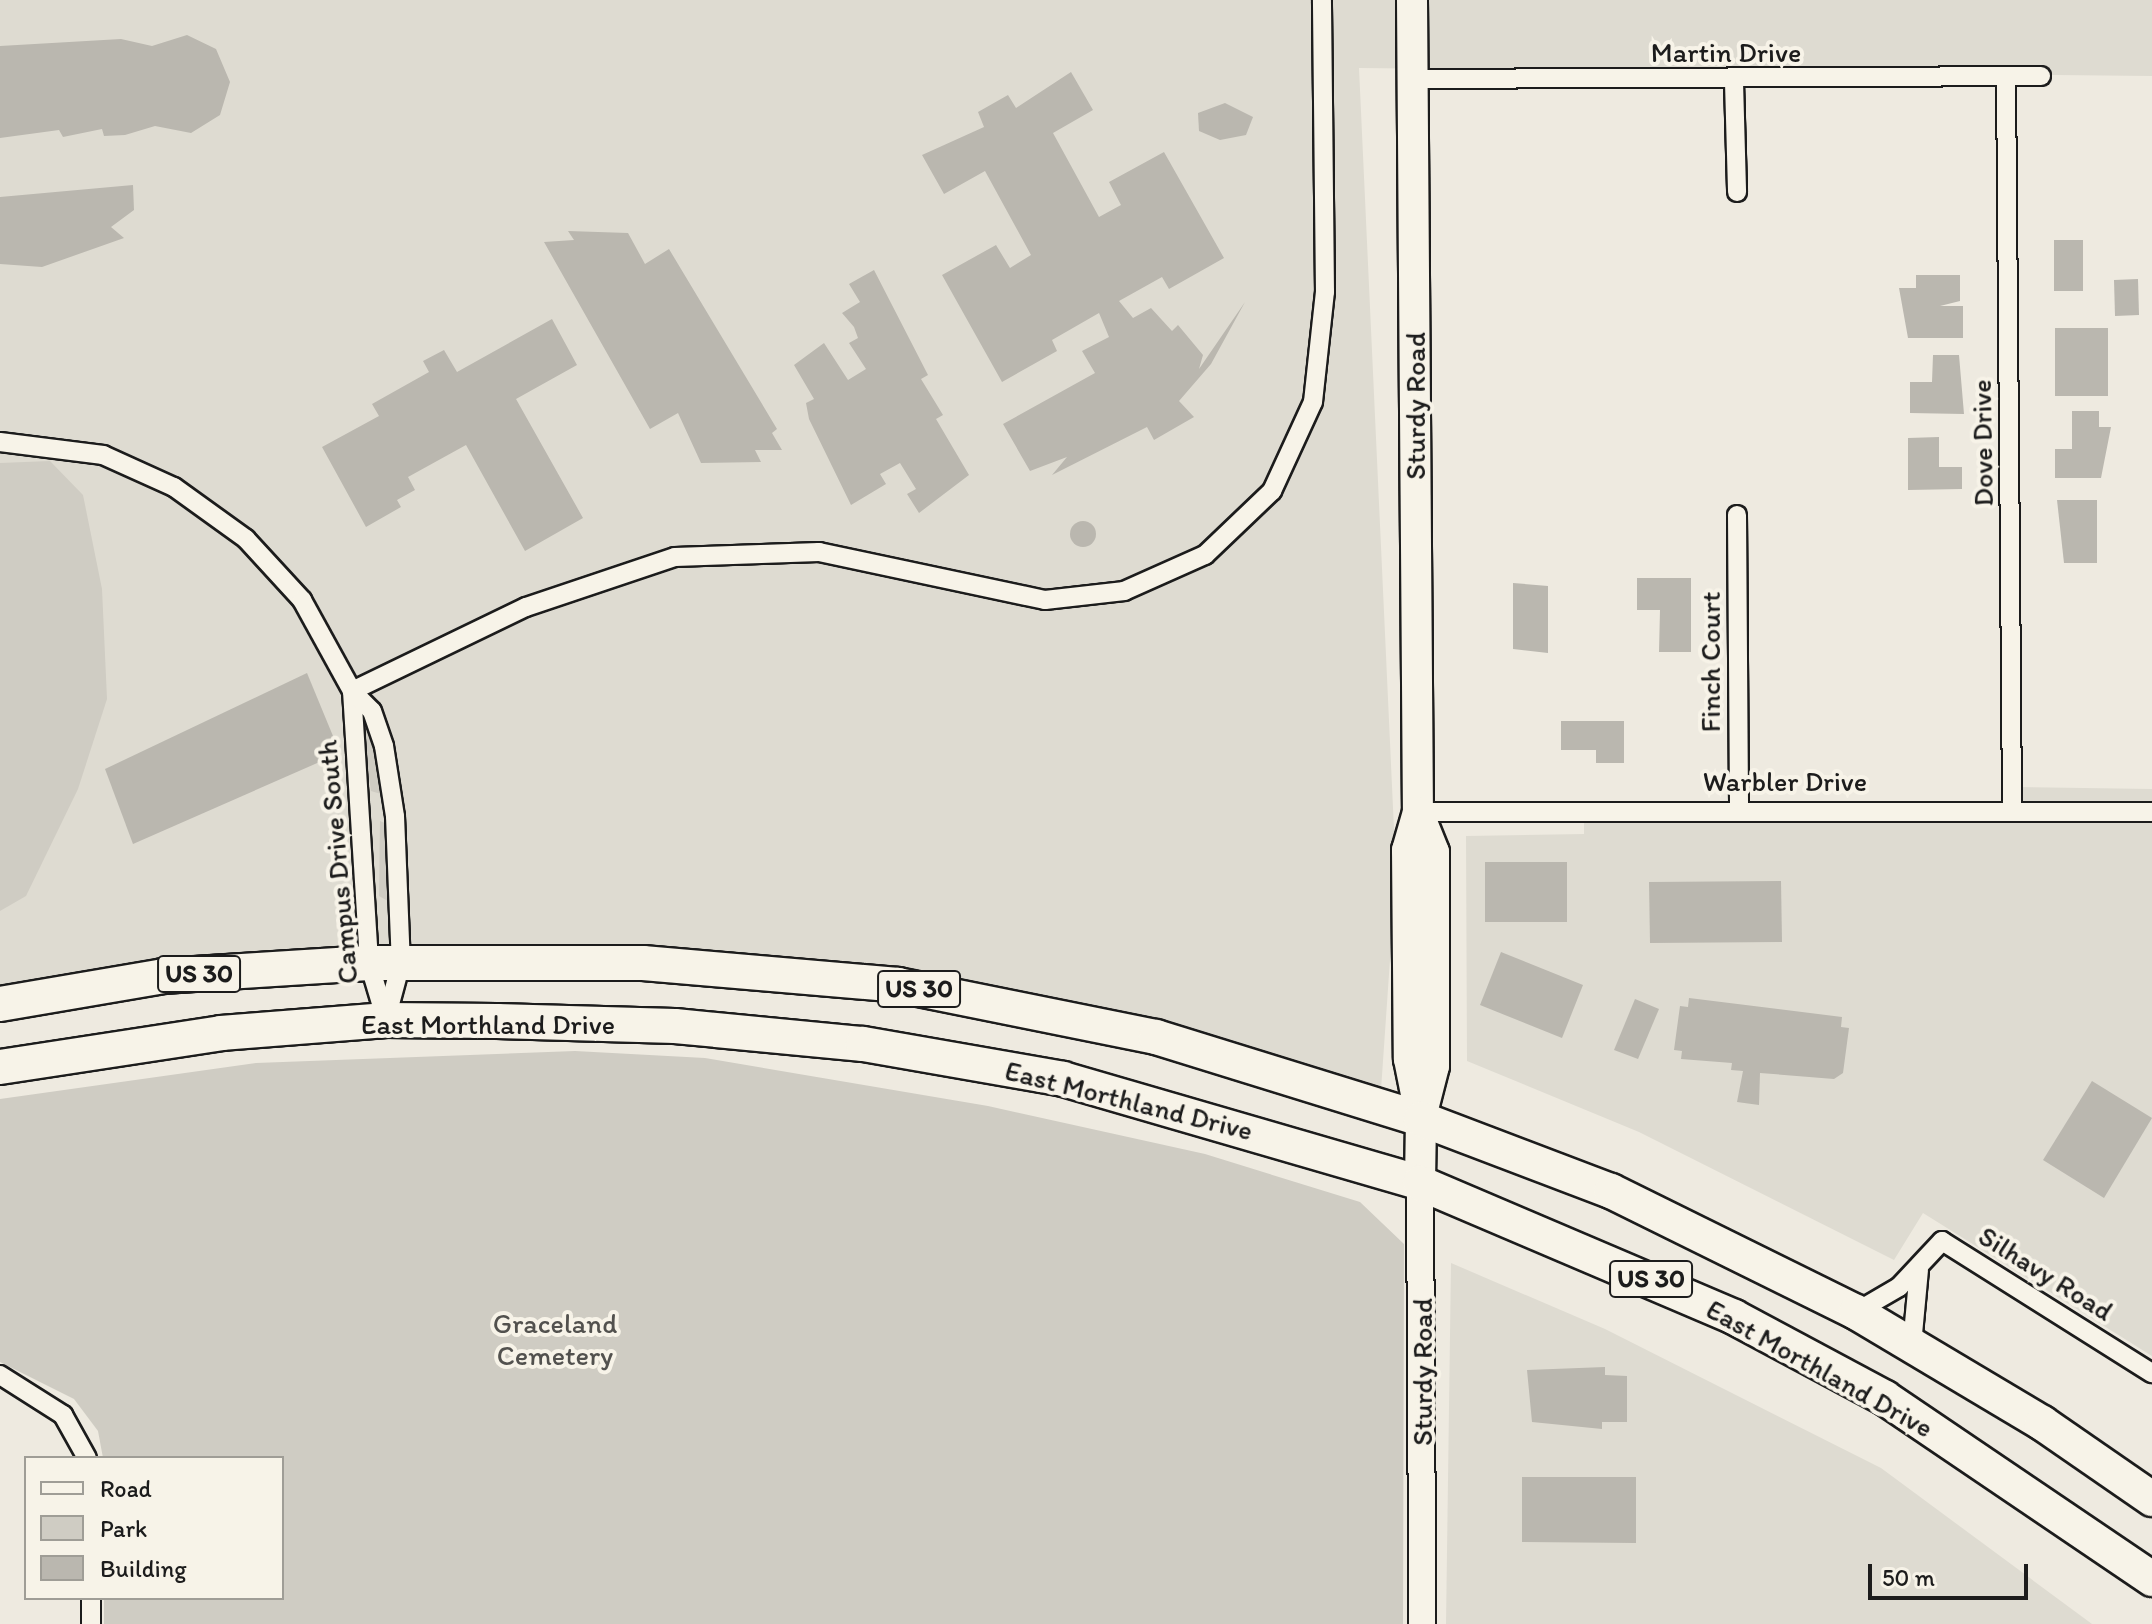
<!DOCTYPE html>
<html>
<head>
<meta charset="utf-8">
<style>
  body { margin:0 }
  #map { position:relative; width:2152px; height:1624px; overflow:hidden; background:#eeeae0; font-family:Itim,sans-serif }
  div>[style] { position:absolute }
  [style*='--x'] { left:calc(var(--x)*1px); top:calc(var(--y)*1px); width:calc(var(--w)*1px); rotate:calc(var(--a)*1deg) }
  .built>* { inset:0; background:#dedbd1 }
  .green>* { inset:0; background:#cfccc3 }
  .building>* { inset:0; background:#bab7af }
  .round { border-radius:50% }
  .roads { filter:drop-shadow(2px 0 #1c1c1c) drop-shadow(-2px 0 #1c1c1c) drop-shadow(0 2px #1c1c1c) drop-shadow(0 -2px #1c1c1c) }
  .street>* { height:18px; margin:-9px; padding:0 9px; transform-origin:9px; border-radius:9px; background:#f7f3e8 }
  .secondary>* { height:26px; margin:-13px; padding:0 13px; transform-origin:13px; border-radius:13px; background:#f7f3e8 }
  .primary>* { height:30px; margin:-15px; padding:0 15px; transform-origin:15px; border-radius:15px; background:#f7f3e8 }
  .highway>* { height:34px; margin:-17px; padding:0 17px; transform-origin:17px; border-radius:17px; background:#f7f3e8 }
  span { translate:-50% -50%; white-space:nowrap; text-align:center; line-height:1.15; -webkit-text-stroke:8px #f7f3e8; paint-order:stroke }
  .shield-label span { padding:2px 6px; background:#f7f3e8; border:2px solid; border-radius:6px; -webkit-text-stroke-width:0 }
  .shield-label { font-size:26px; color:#1c1c1c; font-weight:700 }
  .street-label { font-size:28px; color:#1c1c1c }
  .park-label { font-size:28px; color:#52514e }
  .legend { position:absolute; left:24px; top:1456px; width:260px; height:144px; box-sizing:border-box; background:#f7f3e8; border:2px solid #9f9d96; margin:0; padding:10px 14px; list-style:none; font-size:24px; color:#1c1c1c }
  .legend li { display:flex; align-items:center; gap:16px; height:40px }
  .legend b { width:40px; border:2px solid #9f9d96 }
  .scale { position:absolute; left:1868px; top:1564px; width:160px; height:36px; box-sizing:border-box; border:4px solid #1c1c1c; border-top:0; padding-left:10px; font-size:24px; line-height:28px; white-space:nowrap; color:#1c1c1c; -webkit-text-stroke:6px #f7f3e8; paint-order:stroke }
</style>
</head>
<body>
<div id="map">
  <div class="built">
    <div style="clip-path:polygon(0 0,2152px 0,2152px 76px,1359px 68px,1396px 873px,1381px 1090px,898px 985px,369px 963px,0 1004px)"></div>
    <div style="clip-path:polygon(2013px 787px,2152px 789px,2152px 1356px,1923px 1213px,1894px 1260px,1639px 1132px,1467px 1061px,1466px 836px,1584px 834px,1584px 810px,2012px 810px)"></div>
    <div style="clip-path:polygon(1451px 1263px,1605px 1329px,1881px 1468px,2092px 1624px,1446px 1624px)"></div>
  </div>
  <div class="green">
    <div style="clip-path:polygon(50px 461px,83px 495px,102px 589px,107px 699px,78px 789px,26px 896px,0 911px,0 463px)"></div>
    <div style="clip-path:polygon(360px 712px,377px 757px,381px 794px,371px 791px)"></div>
    <div style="clip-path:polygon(380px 821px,387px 824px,388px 901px,379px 896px)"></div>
    <div style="clip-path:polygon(575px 1051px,705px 1058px,988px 1106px,1205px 1154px,1360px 1202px,1404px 1244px,1403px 1624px,104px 1624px,104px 1598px,282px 1598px,282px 1458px,103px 1458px,98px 1431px,74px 1399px,0 1362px,0 1099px,256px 1063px)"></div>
  </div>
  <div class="building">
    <div style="clip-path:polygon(187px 35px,216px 49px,230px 82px,220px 115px,191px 133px,155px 126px,125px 135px,104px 136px,102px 129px,63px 137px,59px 130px,0 138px,0 46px,121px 39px,152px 46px)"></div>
    <div style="clip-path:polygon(1071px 72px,1093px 110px,1053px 133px,1099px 217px,1121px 205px,1109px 182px,1164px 152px,1224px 258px,1169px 289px,1162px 277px,1119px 301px,1133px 318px,1151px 308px,1172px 331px,1178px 325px,1203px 355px,1199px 369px,1245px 302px,1211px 364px,1179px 401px,1194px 417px,1154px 440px,1147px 427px,1052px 475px,1067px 457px,1030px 471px,1003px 424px,1095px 373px,1082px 351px,1109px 337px,1099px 313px,1052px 340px,1057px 351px,1002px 382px,942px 275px,996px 245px,1010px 268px,1031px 255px,985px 171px,944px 194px,922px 155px,984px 127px,978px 112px,1008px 95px,1016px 108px)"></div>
    <div style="clip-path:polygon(1225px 103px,1253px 117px,1246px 135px,1220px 140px,1199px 131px,1198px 113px)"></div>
    <div style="clip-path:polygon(133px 185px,134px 210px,111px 227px,124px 238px,42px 267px,0 264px,0 197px)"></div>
    <div style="clip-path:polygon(568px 231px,628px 233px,645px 264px,669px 249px,777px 429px,772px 433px,782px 450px,755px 450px,761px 462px,701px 463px,678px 413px,650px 429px,544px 242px,574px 240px)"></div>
    <div style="clip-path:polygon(2054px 240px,2083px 240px,2083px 291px,2054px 291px)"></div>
    <div style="clip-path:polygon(874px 270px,928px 375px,921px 379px,943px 415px,936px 419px,969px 475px,919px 513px,907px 494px,916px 489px,900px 463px,880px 474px,886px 484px,851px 505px,809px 419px,806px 403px,814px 399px,794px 365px,824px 343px,848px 380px,866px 369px,849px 343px,858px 338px,854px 327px,842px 313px,860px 302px,849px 284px)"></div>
    <div style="clip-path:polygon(1916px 275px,1960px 275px,1960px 301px,1940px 306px,1963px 306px,1963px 338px,1908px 338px,1899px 288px,1916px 288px)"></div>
    <div style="clip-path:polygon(2138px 279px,2139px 315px,2115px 316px,2114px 280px)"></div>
    <div style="clip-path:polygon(552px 319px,577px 365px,516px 399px,583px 518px,525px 551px,466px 445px,408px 477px,415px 490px,397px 500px,401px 507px,366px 527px,322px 447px,379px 416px,372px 404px,429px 372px,423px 361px,444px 350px,457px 372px)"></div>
    <div style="clip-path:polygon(2055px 328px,2108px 328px,2108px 396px,2055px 396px)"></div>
    <div style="clip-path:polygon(1933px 355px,1959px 355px,1964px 414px,1910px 413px,1910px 382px,1932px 382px)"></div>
    <div style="clip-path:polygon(2072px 411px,2099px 411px,2099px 427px,2111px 427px,2101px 478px,2055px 478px,2055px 449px,2072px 449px)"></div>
    <div style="clip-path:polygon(1939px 437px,1939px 467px,1962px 467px,1962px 489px,1908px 490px,1908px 438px)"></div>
    <div style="clip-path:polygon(2057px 500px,2097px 500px,2097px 563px,2064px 563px)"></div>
    <div class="round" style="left:1070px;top:521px;width:26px;height:26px"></div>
    <div style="clip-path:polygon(1637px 578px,1691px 578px,1691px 652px,1659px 652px,1660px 610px,1637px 610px)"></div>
    <div style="clip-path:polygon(1513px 583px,1548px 586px,1548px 653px,1513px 649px)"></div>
    <div style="clip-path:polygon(307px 673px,340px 753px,133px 844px,105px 769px)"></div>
    <div style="clip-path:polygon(1561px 721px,1624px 721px,1624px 763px,1596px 763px,1596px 750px,1561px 750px)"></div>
    <div style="clip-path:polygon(1485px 862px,1567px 862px,1567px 922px,1485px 922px)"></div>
    <div style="clip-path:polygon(1781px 881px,1782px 942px,1650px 943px,1649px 882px)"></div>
    <div style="clip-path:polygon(1501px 952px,1583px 985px,1562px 1038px,1480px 1005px)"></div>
    <div style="clip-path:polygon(1689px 998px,1842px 1017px,1841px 1027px,1849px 1028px,1843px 1073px,1834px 1079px,1760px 1073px,1759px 1105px,1737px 1102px,1743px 1071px,1731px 1070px,1732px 1063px,1681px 1059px,1682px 1051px,1674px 1050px,1680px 1006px,1688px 1007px)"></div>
    <div style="clip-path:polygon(1635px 999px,1659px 1009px,1638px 1059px,1614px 1050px)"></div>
    <div style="clip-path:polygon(2092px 1081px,2152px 1118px,2104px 1198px,2043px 1160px)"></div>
    <div style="clip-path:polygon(1605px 1367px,1605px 1375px,1627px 1376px,1627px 1422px,1602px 1422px,1602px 1429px,1532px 1422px,1527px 1370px)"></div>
    <div style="clip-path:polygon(1522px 1477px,1636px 1477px,1636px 1543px,1522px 1542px)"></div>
  </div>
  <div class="roads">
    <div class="street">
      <div style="--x:2006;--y:76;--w:734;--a:89.53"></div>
      <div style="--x:1412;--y:79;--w:629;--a:-0.27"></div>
      <div style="--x:1734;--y:82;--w:110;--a:88.4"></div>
      <div style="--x:0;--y:442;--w:104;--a:7.2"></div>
      <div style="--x:103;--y:455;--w:78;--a:24.3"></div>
      <div style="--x:174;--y:487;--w:89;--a:35.8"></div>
      <div style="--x:246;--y:539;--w:83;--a:47.4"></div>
      <div style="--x:302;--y:600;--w:104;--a:61.2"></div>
      <div style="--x:352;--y:691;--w:273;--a:86.4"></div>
      <div style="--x:369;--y:963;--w:59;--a:73.4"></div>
      <div style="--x:1737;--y:515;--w:293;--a:89.6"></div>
      <div style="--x:352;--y:691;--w:193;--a:-25.8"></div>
      <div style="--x:526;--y:607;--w:157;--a:-18.6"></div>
      <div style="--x:675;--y:557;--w:144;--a:-2"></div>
      <div style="--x:819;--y:552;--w:231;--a:12"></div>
      <div style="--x:1045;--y:600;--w:80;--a:-6.5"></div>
      <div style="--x:1124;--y:591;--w:89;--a:-24"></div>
      <div style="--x:1205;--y:555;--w:93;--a:-43.7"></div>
      <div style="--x:1272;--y:491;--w:98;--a:-65.3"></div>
      <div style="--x:1313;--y:402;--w:111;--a:-83.8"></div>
      <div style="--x:1325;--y:292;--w:292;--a:-90.6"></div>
      <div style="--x:352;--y:691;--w:28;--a:45"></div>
      <div style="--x:372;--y:711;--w:37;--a:71"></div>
      <div style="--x:384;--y:746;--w:71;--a:81.1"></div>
      <div style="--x:395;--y:816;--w:147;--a:87.7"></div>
      <div style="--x:401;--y:963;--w:58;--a:105"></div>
      <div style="--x:1418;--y:812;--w:734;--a:0"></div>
      <div style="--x:1856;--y:1312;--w:50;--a:-30.2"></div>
      <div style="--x:1899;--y:1287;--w:63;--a:-46.9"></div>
      <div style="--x:1942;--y:1241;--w:248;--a:32.2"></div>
      <div style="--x:1912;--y:1345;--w:75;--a:-84.7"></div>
      <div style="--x:0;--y:1375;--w:75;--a:32.4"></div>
      <div style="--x:63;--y:1415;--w:49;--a:60.8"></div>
      <div style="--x:91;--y:1598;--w:26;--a:90"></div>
    </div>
    <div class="secondary">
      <div style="--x:1420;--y:1183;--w:441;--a:89.7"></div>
    </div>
    <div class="primary">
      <div style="--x:1412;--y:0;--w:812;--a:89.58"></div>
      <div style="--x:1418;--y:812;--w:40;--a:106"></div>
      <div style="--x:1407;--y:850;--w:209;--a:89.5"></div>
      <div style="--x:1409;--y:1059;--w:61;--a:78.7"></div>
      <div style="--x:1421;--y:1119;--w:64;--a:90.9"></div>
      <div style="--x:1418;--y:812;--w:43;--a:68.2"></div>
      <div style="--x:1434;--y:852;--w:214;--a:90"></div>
      <div style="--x:1434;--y:1066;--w:44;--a:104.3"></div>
    </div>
    <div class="highway">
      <div style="--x:0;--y:1004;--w:165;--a:-9.7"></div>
      <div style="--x:163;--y:976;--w:206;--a:-3.6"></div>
      <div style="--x:369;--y:963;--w:274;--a:0"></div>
      <div style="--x:643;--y:963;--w:256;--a:4.9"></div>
      <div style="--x:898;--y:985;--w:263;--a:11.4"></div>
      <div style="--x:1156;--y:1037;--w:277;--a:17.2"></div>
      <div style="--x:1421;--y:1119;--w:203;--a:20.8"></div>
      <div style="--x:1611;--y:1191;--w:273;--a:26.3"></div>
      <div style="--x:1856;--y:1312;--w:217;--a:30.8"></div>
      <div style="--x:2042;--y:1423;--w:134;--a:34.6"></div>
      <div style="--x:0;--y:1067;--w:224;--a:-8.7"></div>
      <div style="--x:221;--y:1033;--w:166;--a:-4.5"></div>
      <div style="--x:386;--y:1020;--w:111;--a:0.5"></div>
      <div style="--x:497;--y:1021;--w:178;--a:1.6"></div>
      <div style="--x:675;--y:1026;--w:189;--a:5.5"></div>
      <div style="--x:863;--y:1044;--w:203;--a:9.9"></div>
      <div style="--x:1063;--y:1079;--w:372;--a:16.2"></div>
      <div style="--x:1420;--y:1183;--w:341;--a:23.1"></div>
      <div style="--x:1734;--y:1317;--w:171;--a:28.2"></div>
      <div style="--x:1885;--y:1398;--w:323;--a:34.1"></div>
    </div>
  </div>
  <div class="shield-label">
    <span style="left:199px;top:974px">US 30</span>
    <span style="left:919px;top:989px">US 30</span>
    <span style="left:1651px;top:1279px">US 30</span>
  </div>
  <div class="street-label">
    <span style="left:1726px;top:52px">Martin Drive</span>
    <span style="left:1415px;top:406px;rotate:-90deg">Sturdy Road</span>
    <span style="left:1982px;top:443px;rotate:-91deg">Dove Drive</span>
    <span style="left:1710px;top:662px;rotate:-90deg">Finch Court</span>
    <span style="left:1785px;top:781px">Warbler Drive</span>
    <span style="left:337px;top:862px;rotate:-95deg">Campus Drive South</span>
    <span style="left:488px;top:1024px">East Morthland Drive</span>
    <span style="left:1129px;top:1100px;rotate:14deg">East Morthland Drive</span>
    <span style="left:2046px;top:1273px;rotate:32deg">Silhavy Road</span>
    <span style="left:1820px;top:1368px;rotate:29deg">East Morthland Drive</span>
    <span style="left:1422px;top:1372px;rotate:-90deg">Sturdy Road</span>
  </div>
  <div class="park-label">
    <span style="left:555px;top:1339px">Graceland<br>Cemetery</span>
  </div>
  <ul class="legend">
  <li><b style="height:10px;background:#f7f3e8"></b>Road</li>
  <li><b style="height:22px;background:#cfccc3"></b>Park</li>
  <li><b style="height:22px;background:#bab7af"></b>Building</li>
  </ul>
  <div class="scale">50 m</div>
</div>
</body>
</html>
